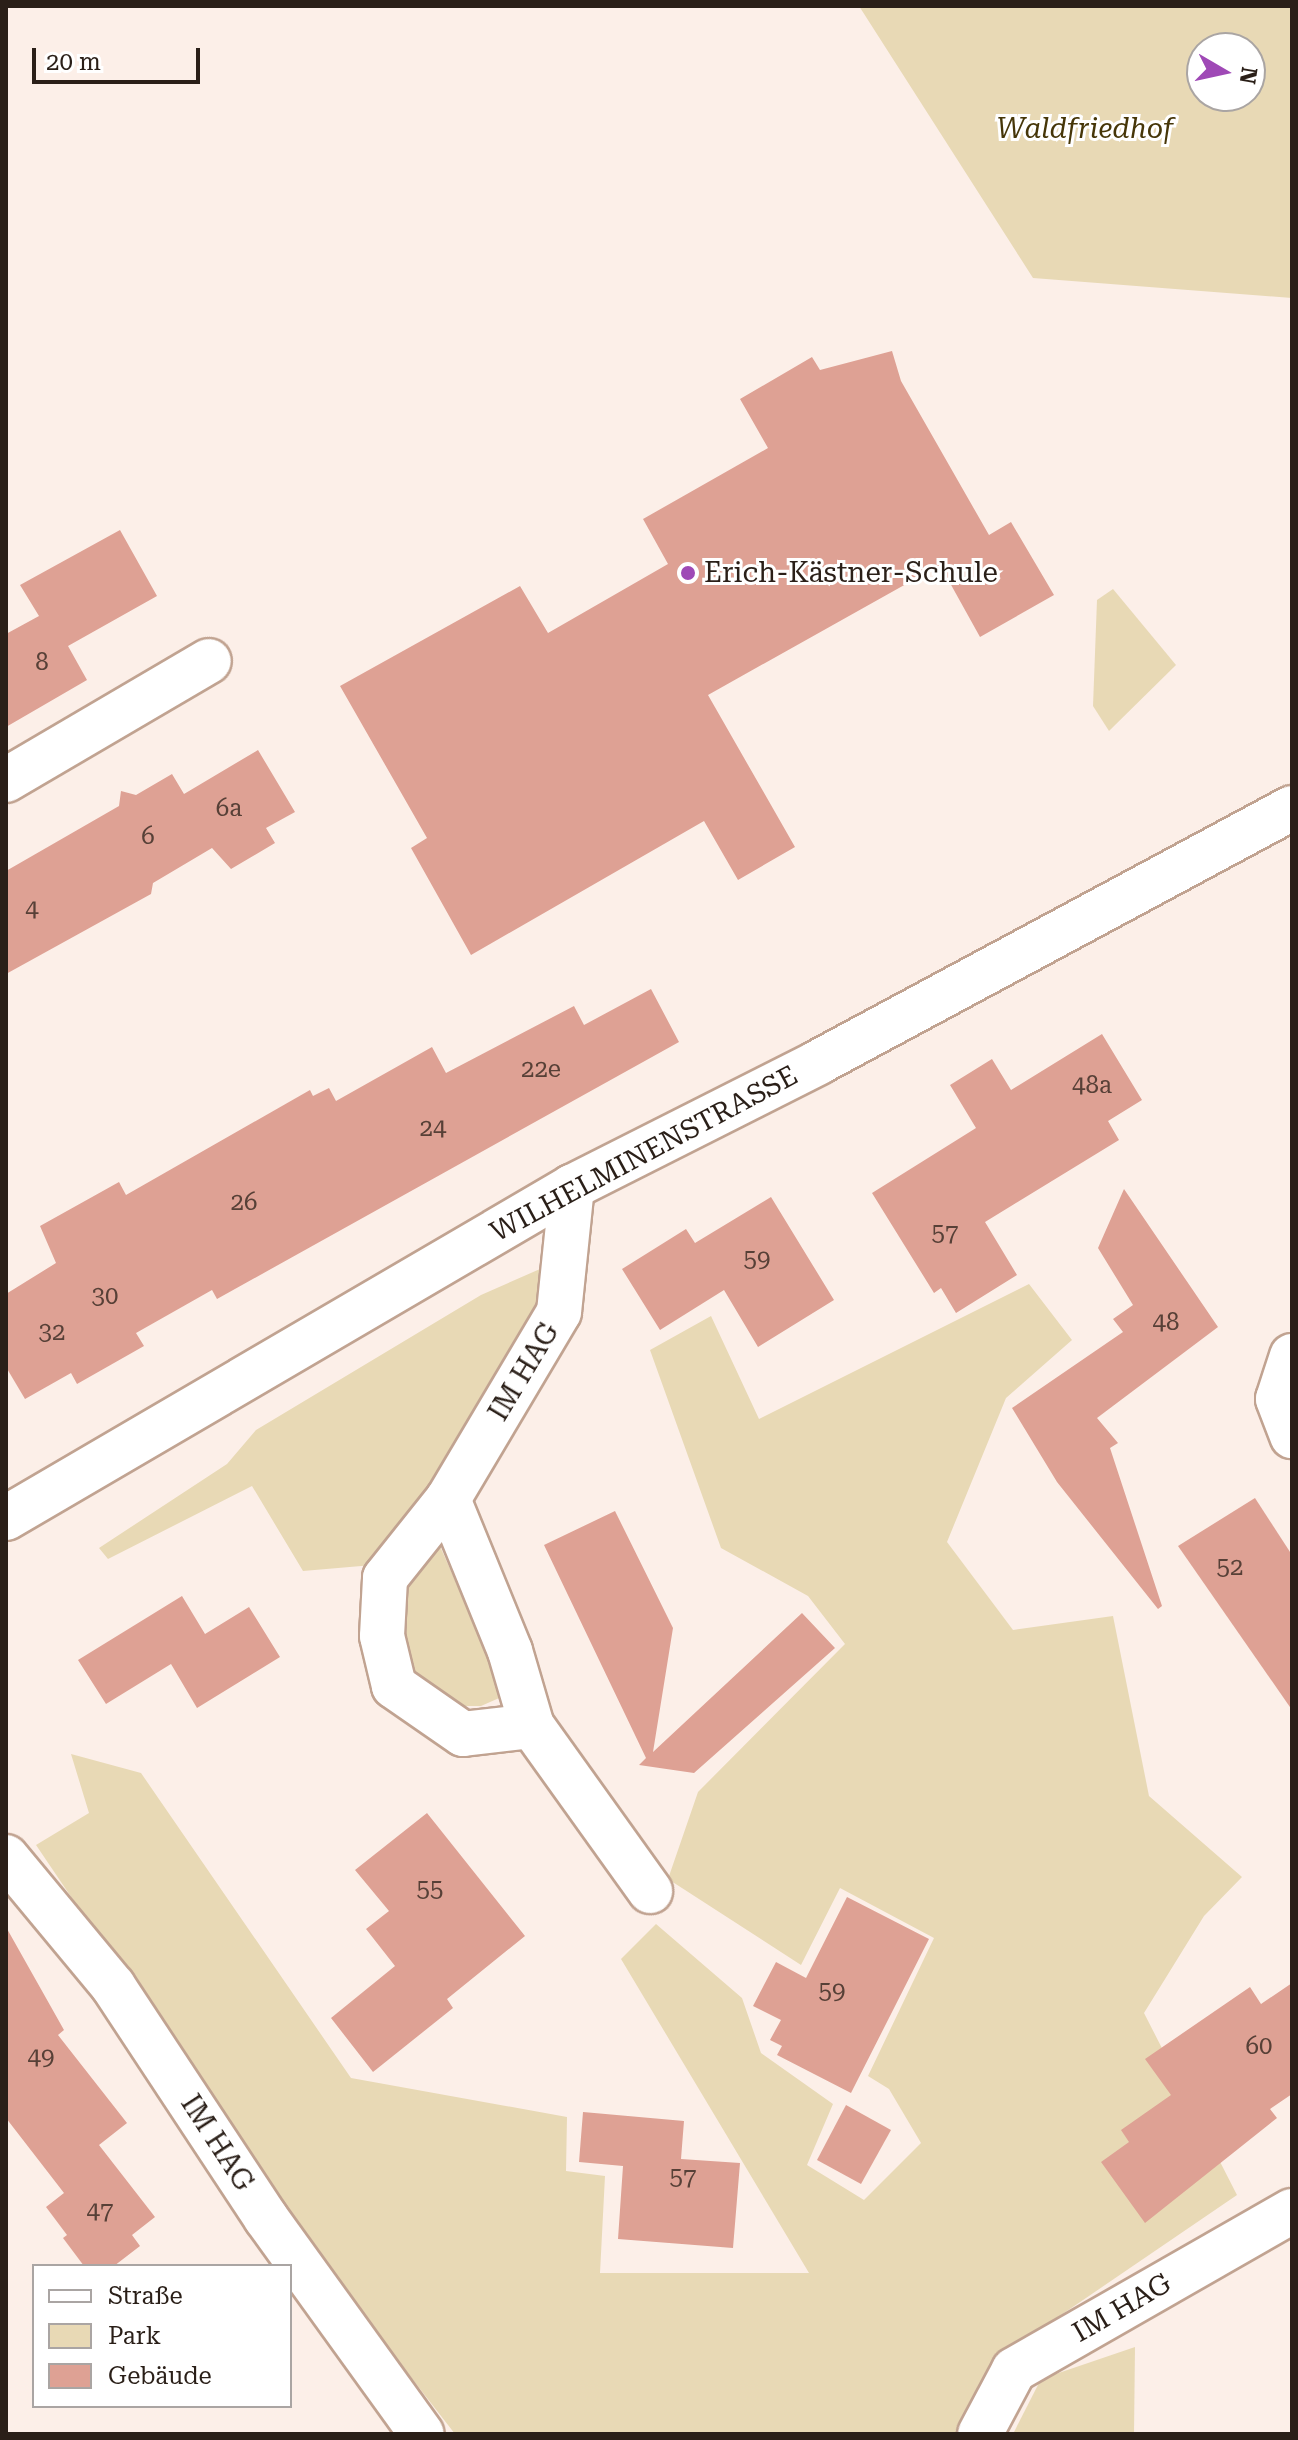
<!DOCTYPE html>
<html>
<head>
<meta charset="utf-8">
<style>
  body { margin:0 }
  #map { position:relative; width:1298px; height:2440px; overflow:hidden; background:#fcefe8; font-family:"Roboto Serif",serif }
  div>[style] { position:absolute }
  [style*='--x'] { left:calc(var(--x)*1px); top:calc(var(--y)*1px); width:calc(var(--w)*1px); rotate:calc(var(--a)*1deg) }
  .green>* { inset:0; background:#e8d9b5 }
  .building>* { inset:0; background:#dea194 }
  .roads { filter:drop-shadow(2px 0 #c1a391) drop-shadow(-2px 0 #c1a391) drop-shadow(0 2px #c1a391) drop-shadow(0 -2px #c1a391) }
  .street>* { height:44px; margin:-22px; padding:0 22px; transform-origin:22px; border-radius:22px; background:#fff }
  .dots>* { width:22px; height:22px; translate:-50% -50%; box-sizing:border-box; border:4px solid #fff; border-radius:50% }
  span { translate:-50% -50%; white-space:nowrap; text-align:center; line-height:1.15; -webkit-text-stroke:6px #fff; paint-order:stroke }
  .number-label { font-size:24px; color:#574037 }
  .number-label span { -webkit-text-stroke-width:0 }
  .park-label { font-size:28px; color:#463608; font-style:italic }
  .poi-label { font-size:28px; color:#2a1f18 }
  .left { translate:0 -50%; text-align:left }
  .street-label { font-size:28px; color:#2a1f18 }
  .frame { position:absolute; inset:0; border:8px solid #2a1f18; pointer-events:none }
  .legend { position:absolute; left:32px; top:2264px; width:260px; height:144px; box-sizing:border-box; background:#fff; border:2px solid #aaa5a3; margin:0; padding:10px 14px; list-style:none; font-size:24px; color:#2a1f18 }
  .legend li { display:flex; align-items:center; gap:16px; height:40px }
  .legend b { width:40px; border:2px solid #aaa5a3 }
  .north { position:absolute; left:1186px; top:32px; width:80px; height:80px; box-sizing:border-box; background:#fff; border:2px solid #aaa5a3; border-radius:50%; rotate:99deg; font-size:22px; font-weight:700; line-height:32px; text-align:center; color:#2a1f18 }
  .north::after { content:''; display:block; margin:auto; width:28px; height:36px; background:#9f49b6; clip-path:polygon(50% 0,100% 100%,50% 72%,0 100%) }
  .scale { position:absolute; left:32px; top:48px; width:168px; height:36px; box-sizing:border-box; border:4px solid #2a1f18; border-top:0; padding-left:10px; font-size:24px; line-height:28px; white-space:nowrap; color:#2a1f18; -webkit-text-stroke:6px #fff; paint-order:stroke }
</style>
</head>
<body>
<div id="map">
  <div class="green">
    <div style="clip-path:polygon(evenodd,859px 6px,1292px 6px,1292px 298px,1033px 278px,859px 6px,1250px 48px,1250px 96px,1202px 96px,1202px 48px,1250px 48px)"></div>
    <div style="clip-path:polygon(1113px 589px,1176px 665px,1109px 731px,1093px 706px,1097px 600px)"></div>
    <div style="clip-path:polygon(540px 1269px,540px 1298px,473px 1428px,373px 1565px,303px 1571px,252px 1486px,108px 1559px,99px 1548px,227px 1464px,256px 1430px,481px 1295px)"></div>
    <div style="clip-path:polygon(1029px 1284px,1072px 1340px,1006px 1398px,947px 1542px,1013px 1630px,1113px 1616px,1149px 1796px,1242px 1877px,1204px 1916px,1144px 2013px,1237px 2195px,998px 2358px,957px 2434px,455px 2434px,295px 2228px,36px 1845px,89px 1813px,71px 1754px,141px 1773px,351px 2078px,567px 2117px,566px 2171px,605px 2176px,600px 2273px,809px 2273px,621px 1959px,656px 1924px,742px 1998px,761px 2053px,833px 2104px,807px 2165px,864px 2200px,921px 2143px,889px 2089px,868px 2076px,934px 1938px,840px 1888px,801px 1965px,668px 1879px,698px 1792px,845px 1644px,808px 1596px,721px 1548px,650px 1350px,711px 1316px,759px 1419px)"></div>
    <div style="clip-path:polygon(435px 1535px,506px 1695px,481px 1706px,439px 1706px,402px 1665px,392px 1591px)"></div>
    <div style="clip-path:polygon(1135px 2347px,1134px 2434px,1013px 2434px,1041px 2379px)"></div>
  </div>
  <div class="building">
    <div style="clip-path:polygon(892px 351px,901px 381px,989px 535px,1011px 522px,1054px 595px,980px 637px,940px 565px,708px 695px,795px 847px,738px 880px,704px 821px,471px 955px,411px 848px,427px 838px,340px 686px,520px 586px,548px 633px,668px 564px,643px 519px,768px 448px,740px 399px,812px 357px,820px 370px)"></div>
    <div style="clip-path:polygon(120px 530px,157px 596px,68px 646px,87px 680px,6px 727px,6px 634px,39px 616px,20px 585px)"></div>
    <div style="clip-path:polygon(258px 750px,295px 812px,266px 828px,275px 843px,231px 869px,212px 848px,153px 883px,151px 894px,6px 974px,6px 871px,119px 806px,121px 791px,136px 795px,172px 774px,184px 794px)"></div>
    <div style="clip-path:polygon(651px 989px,679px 1042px,217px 1299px,212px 1290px,136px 1333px,144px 1346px,77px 1384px,71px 1373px,25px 1399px,6px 1367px,6px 1294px,56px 1263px,40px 1226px,119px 1182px,126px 1195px,310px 1090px,313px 1096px,329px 1088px,336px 1101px,432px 1047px,446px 1073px,574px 1006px,584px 1025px)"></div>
    <div style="clip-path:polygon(1102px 1034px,1142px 1100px,1108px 1121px,1119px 1140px,985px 1222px,1017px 1275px,956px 1313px,941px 1288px,934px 1293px,872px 1193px,976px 1128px,950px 1085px,992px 1059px,1011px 1090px)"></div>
    <div style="clip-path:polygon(1124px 1189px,1218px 1327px,1097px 1418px,1118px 1443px,1110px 1448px,1162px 1606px,1158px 1609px,1057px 1482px,1012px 1408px,1123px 1332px,1113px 1319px,1133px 1305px,1098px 1248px)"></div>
    <div style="clip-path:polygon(771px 1197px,834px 1300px,758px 1347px,724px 1290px,660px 1330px,622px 1269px,686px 1229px,695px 1243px)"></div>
    <div style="clip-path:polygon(1255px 1498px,1292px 1555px,1292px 1710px,1178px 1546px)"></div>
    <div style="clip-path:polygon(615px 1511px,673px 1628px,653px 1752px,802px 1613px,835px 1648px,694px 1773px,639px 1765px,646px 1758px,544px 1545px)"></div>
    <div style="clip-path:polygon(182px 1596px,205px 1634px,249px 1607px,280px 1657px,197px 1708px,171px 1664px,106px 1704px,78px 1660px)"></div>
    <div style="clip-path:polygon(427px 1813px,525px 1936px,447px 1999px,453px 2008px,373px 2072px,331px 2018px,395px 1966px,366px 1929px,389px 1911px,355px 1870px)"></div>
    <div style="clip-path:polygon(847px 1897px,929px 1939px,851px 2093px,777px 2055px,782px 2046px,770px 2040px,781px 2020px,753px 2006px,776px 1962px,806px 1978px)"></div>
    <div style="clip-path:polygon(6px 1927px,64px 2030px,58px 2035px,127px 2123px,99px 2145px,155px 2217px,132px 2235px,140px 2246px,114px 2266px,84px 2266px,63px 2238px,67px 2235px,46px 2207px,64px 2193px,6px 2118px)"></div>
    <div style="clip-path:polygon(1292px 1983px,1292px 2094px,1270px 2109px,1277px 2118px,1145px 2223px,1101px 2162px,1129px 2142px,1121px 2130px,1171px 2095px,1145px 2059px,1250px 1987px,1261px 2004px)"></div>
    <div style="clip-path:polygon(846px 2105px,891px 2130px,861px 2184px,817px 2160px)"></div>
    <div style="clip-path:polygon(583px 2112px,684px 2121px,681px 2159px,740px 2163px,733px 2248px,618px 2239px,623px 2166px,579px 2162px)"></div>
  </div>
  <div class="roads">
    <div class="street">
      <div style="--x:6;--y:780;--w:235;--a:-30.4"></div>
      <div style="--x:1292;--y:1356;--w:45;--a:108"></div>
      <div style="--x:1278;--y:1399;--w:40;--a:69"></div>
      <div style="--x:448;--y:1499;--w:164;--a:67.8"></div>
      <div style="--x:510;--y:1651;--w:78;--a:73.7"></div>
      <div style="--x:532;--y:1726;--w:69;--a:173.4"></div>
      <div style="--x:463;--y:1734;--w:84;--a:-145.2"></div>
      <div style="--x:394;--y:1686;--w:51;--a:-103.5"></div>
      <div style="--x:382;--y:1636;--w:58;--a:-87"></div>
      <div style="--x:385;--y:1578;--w:101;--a:-51.4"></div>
      <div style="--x:448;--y:1499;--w:217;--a:-59.3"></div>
      <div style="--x:559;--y:1312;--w:126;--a:-84.1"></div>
      <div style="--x:6;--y:1518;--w:656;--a:-30.32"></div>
      <div style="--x:572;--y:1187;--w:275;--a:-26.8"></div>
      <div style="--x:817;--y:1063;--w:539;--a:-28.23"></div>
      <div style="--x:532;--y:1726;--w:203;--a:54.4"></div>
      <div style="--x:6;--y:1857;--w:168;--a:50.3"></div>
      <div style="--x:113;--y:1986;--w:278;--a:56.6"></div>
      <div style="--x:266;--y:2218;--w:266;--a:54.2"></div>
      <div style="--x:980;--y:2434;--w:72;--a:-62"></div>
      <div style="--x:1014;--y:2370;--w:320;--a:-29.8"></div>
    </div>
  </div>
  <div class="dots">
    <div style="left:688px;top:573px;background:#9f49b6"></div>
  </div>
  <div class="number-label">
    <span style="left:42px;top:663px">8</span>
    <span style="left:229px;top:809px">6a</span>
    <span style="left:148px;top:837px">6</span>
    <span style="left:32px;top:910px">4</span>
    <span style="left:541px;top:1070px">22e</span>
    <span style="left:1092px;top:1086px">48a</span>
    <span style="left:433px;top:1129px">24</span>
    <span style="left:244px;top:1203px">26</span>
    <span style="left:945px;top:1234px">57</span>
    <span style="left:757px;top:1260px">59</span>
    <span style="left:105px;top:1297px">30</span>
    <span style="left:1166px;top:1323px">48</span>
    <span style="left:52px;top:1333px">32</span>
    <span style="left:1230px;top:1568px">52</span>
    <span style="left:430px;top:1890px">55</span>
    <span style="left:832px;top:1992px">59</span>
    <span style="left:1259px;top:2047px">60</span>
    <span style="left:41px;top:2058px">49</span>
    <span style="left:683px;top:2178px">57</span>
    <span style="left:100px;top:2212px">47</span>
  </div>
  <div class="park-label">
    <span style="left:1085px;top:129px">Waldfriedhof</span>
  </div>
  <div class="poi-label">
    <span class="left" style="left:704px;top:573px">Erich-Kästner-Schule</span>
  </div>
  <div class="street-label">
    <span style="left:644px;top:1154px;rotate:-28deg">WILHELMINENSTRASSE</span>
    <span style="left:524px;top:1372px;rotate:-59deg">IM HAG</span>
    <span style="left:217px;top:2143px;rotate:57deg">IM HAG</span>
    <span style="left:1122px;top:2308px;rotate:-30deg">IM HAG</span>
  </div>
  <div class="frame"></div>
  <ul class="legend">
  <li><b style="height:10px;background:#fff"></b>Straße</li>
  <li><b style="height:22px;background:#e8d9b5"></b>Park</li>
  <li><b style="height:22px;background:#dea194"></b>Gebäude</li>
  </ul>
  <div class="north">N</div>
  <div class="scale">20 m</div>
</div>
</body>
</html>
